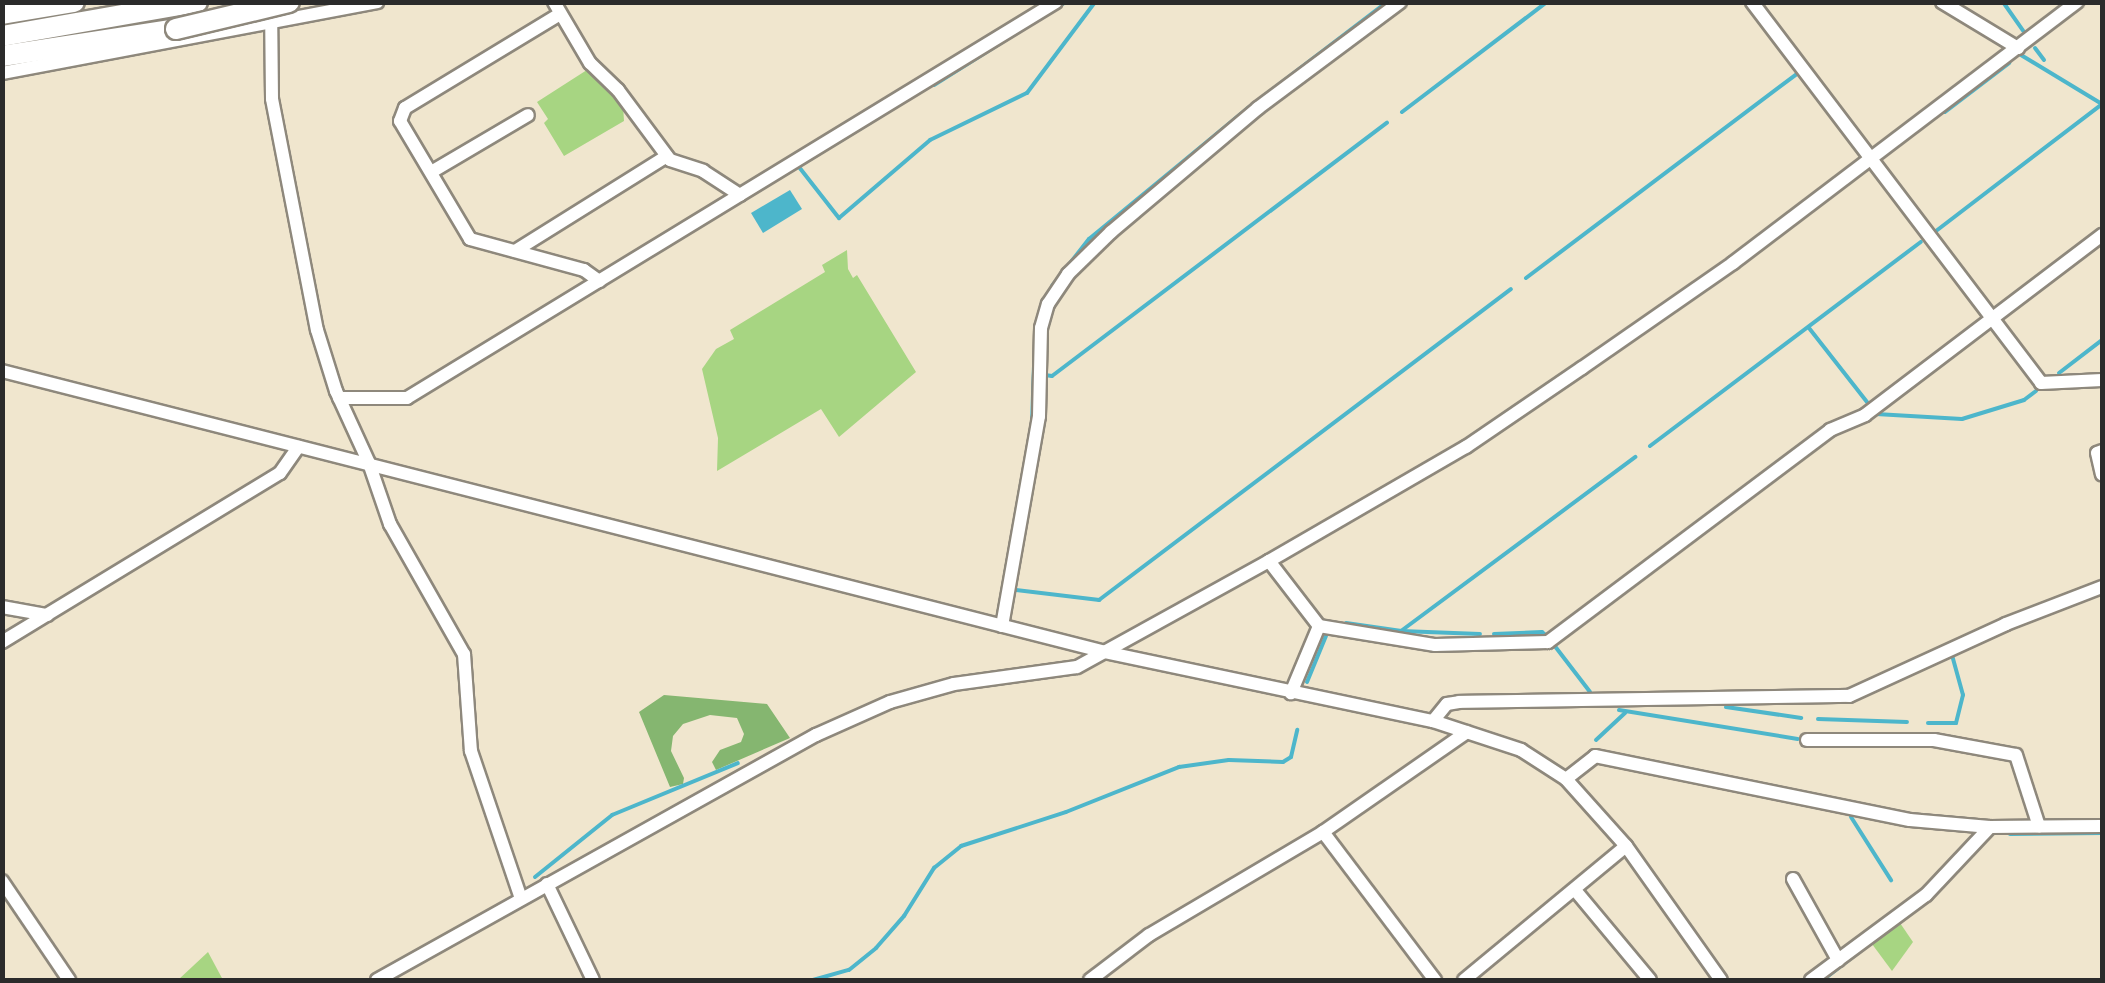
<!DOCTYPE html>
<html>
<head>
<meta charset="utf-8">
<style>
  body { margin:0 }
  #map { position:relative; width:2105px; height:983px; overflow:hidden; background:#f0e6ce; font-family:"EB Garamond",serif }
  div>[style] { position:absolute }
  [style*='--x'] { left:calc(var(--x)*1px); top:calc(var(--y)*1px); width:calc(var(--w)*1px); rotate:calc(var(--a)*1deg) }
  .green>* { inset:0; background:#a7d582 }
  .forest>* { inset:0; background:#85b670 }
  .water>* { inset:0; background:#4db6cb }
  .stream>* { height:4px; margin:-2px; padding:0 2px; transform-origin:2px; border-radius:2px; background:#4db6cb }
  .roads { filter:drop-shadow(2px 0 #8e887c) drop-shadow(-2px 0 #8e887c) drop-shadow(0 2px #8e887c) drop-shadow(0 -2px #8e887c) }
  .minor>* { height:12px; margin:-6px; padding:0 6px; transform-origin:6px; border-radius:6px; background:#fff }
  .highway>* { height:20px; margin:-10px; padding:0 10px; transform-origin:10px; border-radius:10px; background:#fff }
  .bridges { filter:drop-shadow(2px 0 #8e887c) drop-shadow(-2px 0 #8e887c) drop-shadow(0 2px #8e887c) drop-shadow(0 -2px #8e887c) }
  .highway-bridge>* { height:20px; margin:-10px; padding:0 10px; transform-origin:10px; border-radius:10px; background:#fff }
  span { translate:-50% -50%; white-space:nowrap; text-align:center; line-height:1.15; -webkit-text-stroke:8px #f6f6f2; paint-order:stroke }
  .frame { position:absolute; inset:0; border:5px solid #2b2b2b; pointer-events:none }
</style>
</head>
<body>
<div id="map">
  <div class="green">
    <div style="clip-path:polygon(590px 68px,623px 105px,624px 121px,564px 156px,544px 123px,548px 119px,537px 102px)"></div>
    <div style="clip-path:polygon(847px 250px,848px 269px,853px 278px,857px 275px,916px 372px,839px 437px,821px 409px,717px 471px,718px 438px,702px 369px,716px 349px,734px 339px,730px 330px,825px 272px,822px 265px)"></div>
    <div style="clip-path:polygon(1900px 923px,1913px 942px,1892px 971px,1872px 944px)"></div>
    <div style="clip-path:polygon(208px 952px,223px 980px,178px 980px)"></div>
  </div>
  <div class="forest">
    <div style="clip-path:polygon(664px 695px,767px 704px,790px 738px,716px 770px,712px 762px,720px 750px,741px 742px,744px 734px,737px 718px,710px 715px,683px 724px,673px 736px,671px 751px,684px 778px,683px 784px,670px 787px,639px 712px)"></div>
  </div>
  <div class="water">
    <div style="clip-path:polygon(790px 190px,802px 209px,763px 233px,751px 213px)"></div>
  </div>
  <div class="stream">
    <div style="--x:2003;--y:2;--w:35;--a:55"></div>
    <div style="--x:2035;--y:48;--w:15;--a:53"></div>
    <div style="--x:2016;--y:52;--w:100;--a:31.2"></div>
    <div style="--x:934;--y:85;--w:156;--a:-32.2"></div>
    <div style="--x:1402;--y:112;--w:182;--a:-37.2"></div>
    <div style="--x:1945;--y:112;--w:81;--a:-37.4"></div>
    <div style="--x:799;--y:167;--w:65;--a:51.9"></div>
    <div style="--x:839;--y:218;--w:120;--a:-40.6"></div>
    <div style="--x:930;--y:140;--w:108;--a:-25.9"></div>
    <div style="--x:1027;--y:93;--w:114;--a:-53.2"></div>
    <div style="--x:751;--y:195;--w:140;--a:-31.3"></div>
    <div style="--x:1936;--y:231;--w:209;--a:-37.4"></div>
    <div style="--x:1526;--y:278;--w:341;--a:-37"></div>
    <div style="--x:1052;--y:286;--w:60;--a:-51.8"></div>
    <div style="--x:1089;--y:239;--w:206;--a:-39.5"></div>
    <div style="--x:1248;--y:108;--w:175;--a:-37.3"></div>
    <div style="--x:1809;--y:328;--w:94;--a:51.9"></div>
    <div style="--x:2059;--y:373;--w:54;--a:-37.5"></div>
    <div style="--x:1045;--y:375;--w:7;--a:8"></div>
    <div style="--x:1052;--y:376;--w:420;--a:-37.1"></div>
    <div style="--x:1876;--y:414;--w:86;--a:3.3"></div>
    <div style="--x:1962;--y:419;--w:65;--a:-17"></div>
    <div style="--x:2024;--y:400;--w:15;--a:-37"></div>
    <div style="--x:1032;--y:423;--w:56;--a:-88"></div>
    <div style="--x:1650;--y:446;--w:339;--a:-37"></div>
    <div style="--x:1005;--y:575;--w:60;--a:-79.4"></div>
    <div style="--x:1016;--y:590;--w:84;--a:6.9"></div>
    <div style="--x:1099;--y:600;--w:516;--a:-37.05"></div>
    <div style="--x:1346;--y:623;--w:56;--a:8.3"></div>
    <div style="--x:1401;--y:631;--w:292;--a:-36.6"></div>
    <div style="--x:1401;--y:631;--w:79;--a:2.2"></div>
    <div style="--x:1494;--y:634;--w:48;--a:-2.4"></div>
    <div style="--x:1542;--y:632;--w:9;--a:41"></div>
    <div style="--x:1554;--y:645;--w:59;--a:52.5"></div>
    <div style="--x:1307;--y:682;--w:50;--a:-67.6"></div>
    <div style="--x:1726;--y:707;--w:76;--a:8.3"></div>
    <div style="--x:1619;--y:710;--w:181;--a:9.2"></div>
    <div style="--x:1818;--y:719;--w:89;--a:1.9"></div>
    <div style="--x:1928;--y:723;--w:28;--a:0"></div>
    <div style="--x:1956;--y:723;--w:29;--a:-76"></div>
    <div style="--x:1963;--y:695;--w:41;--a:-105.4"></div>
    <div style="--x:1596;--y:740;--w:40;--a:-43"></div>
    <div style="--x:1851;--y:817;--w:75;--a:57.6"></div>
    <div style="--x:2010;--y:834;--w:92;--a:-0.6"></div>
    <div style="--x:535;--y:877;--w:99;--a:-38.8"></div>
    <div style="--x:612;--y:815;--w:136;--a:-22.4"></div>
    <div style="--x:813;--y:980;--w:37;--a:-16"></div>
    <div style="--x:849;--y:970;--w:35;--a:-39"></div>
    <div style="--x:876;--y:948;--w:43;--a:-48.8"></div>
    <div style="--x:904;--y:916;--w:57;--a:-58"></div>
    <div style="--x:934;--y:868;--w:35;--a:-39"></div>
    <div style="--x:961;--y:846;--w:110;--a:-17.9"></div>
    <div style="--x:1066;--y:812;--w:122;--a:-21.7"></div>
    <div style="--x:1179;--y:767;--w:50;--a:-8"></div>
    <div style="--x:1229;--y:760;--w:54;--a:2.1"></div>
    <div style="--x:1283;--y:762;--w:9;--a:-32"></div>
    <div style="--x:1291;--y:757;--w:28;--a:-77"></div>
    <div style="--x:1823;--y:980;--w:51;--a:-37.8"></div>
  </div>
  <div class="roads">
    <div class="minor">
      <div style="--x:554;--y:2;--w:71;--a:59.5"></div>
      <div style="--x:590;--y:63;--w:39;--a:44"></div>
      <div style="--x:618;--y:90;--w:87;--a:53.4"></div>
      <div style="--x:670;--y:160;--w:35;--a:18"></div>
      <div style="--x:703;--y:171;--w:44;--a:33"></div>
      <div style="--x:1752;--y:2;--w:478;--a:52.8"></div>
      <div style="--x:2041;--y:383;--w:61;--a:-2.8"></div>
      <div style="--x:1942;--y:2;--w:89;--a:31.2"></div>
      <div style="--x:271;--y:3;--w:96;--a:89.4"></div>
      <div style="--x:272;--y:99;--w:235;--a:79"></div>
      <div style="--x:317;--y:330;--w:64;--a:72.7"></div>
      <div style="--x:336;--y:391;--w:79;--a:65.4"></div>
      <div style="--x:369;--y:463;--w:65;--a:71"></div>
      <div style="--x:390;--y:524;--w:150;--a:60.4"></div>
      <div style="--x:464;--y:654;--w:97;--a:85.9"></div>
      <div style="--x:471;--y:751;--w:156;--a:71.3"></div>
      <div style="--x:560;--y:14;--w:181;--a:148.8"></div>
      <div style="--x:405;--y:108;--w:14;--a:111"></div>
      <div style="--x:400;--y:121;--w:137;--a:59.3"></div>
      <div style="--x:470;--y:239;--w:118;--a:15.2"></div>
      <div style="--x:584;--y:270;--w:19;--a:36"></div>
      <div style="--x:2;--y:73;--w:382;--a:-10.7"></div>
      <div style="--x:433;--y:171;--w:110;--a:-30.5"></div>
      <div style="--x:515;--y:251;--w:179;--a:-32"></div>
      <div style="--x:2;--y:371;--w:1138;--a:14.29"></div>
      <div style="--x:1105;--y:652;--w:335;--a:11.9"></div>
      <div style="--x:1433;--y:721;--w:93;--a:18.2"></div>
      <div style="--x:1521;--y:750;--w:54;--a:32.8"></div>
      <div style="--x:1566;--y:779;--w:37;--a:-38"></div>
      <div style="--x:1595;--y:756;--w:321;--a:11.5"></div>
      <div style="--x:1910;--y:820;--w:80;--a:5"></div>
      <div style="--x:1990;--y:827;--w:112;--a:-0.5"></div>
      <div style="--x:339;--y:398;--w:68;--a:0"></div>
      <div style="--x:407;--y:398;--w:760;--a:-31.39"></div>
      <div style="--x:2102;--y:451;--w:5;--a:158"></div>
      <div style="--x:2097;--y:453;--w:22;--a:77"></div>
      <div style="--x:1269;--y:561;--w:82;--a:52.4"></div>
      <div style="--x:1319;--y:626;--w:73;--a:112.7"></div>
      <div style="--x:2;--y:607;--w:46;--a:10.1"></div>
      <div style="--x:1002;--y:626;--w:213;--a:-80"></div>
      <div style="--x:1039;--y:416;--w:88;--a:-88.7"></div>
      <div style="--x:1041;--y:328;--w:25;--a:-74"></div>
      <div style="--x:1048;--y:304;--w:36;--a:-56"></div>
      <div style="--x:1068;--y:274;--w:60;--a:-44.3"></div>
      <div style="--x:1111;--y:232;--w:192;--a:-40.1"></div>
      <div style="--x:1258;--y:108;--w:177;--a:-36.7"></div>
      <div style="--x:1319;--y:626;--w:118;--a:9.3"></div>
      <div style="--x:1435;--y:645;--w:113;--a:-1.5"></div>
      <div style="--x:1548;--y:642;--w:353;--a:-36.9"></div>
      <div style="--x:1830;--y:430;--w:38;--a:-23"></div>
      <div style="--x:1865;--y:415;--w:298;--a:-37.2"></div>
      <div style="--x:2;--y:642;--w:325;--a:-31.3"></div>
      <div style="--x:280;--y:473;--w:32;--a:-55"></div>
      <div style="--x:1433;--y:721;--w:22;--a:-51"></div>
      <div style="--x:1447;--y:704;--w:12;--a:-9"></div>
      <div style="--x:1459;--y:702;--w:390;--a:-0.9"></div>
      <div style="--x:1849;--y:696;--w:173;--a:-24.6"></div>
      <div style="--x:2006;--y:624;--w:103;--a:-21.1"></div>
      <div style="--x:1807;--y:740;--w:127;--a:0"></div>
      <div style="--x:1934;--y:740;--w:83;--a:10.4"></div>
      <div style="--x:2016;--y:755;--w:75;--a:72.1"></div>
      <div style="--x:1566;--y:779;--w:90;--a:48.2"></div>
      <div style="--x:1626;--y:846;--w:164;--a:54.7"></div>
      <div style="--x:1323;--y:832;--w:186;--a:52.9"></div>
      <div style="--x:1793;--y:879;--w:93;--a:60.9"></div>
      <div style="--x:2;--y:881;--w:120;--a:55.9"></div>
      <div style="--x:547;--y:884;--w:106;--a:64.4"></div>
      <div style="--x:1575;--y:890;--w:117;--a:50.2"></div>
      <div style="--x:377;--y:980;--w:503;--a:-29.17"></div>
      <div style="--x:816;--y:735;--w:81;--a:-24"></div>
      <div style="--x:890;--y:702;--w:66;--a:-15.7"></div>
      <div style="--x:954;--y:684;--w:124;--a:-7.9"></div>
      <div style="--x:1077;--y:667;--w:219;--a:-28.9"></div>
      <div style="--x:1269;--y:561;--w:228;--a:-30.1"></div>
      <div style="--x:1466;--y:447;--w:140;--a:-34.3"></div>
      <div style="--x:1582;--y:368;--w:184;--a:-34.8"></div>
      <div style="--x:1733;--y:263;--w:432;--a:-37.2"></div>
      <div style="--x:1090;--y:980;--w:74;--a:-37.3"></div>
      <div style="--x:1149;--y:935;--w:202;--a:-30.6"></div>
      <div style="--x:1323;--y:832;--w:175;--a:-34.8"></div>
      <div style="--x:1464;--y:980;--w:210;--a:-39.6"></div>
      <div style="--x:1811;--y:980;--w:143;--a:-36.5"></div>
      <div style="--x:1926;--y:895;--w:93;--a:-46.7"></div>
    </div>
    <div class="highway">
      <div style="--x:2;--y:14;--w:73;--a:-9.5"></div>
      <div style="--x:2;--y:36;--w:198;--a:-9.9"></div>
      <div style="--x:2;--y:56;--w:176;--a:-8.8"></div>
    </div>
  </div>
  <div class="bridges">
    <div class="highway-bridge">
      <div style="--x:176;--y:29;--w:116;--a:-13.4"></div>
    </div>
  </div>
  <div class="frame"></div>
</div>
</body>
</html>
